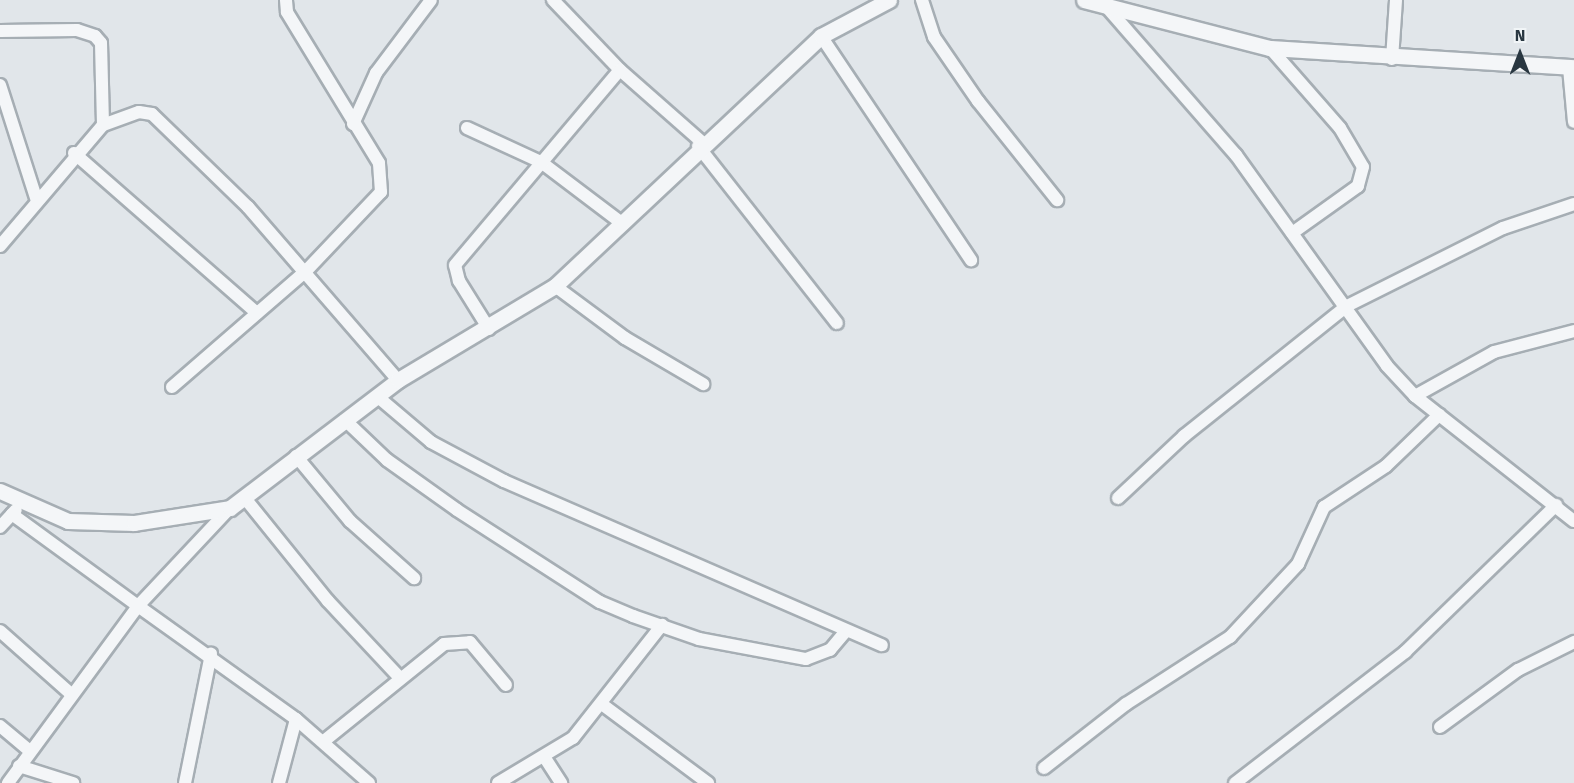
<!DOCTYPE html>
<html>
<head>
<meta charset="utf-8">
<style>
  body { margin:0 }
  #map { position:relative; width:1574px; height:783px; overflow:hidden; background:#e1e6ea; font-family:"Fira Sans",sans-serif }
  div>[style] { position:absolute }
  [style*='--x'] { left:calc(var(--x)*1px); top:calc(var(--y)*1px); width:calc(var(--w)*1px); rotate:calc(var(--a)*1deg) }
  .roads { filter:drop-shadow(2px 0 #a6aeb4) drop-shadow(-2px 0 #a6aeb4) drop-shadow(0 2px #a6aeb4) drop-shadow(0 -2px #a6aeb4) }
  .minor>* { height:12px; margin:-6px; padding:0 6px; transform-origin:6px; border-radius:6px; background:#f4f6f8 }
  .tertiary>* { height:15px; margin:-7.5px; padding:0 7.5px; transform-origin:7.5px; border-radius:7.5px; background:#f4f6f8 }
  span { translate:-50% -50%; white-space:nowrap; text-align:center; line-height:1.15; -webkit-text-stroke:5px #f1f5f7; paint-order:stroke }
  .north { position:absolute; left:1490px; top:24px; width:60px; height:60px; -webkit-text-stroke:4px #f1f5f7; paint-order:stroke; rotate:0deg; font-size:16px; font-weight:700; line-height:24px; text-align:center; color:#293741 }
  .north::after { content:''; display:block; margin:auto; width:21px; height:27px; background:#293741; clip-path:polygon(50% 0,100% 100%,50% 72%,0 100%) }
</style>
</head>
<body>
<div id="map">
  <div class="roads">
    <div class="minor">
      <div style="--x:553;--y:0;--w:97;--a:46.3"></div>
      <div style="--x:620;--y:70;--w:109;--a:41.3"></div>
      <div style="--x:922;--y:0;--w:39;--a:72"></div>
      <div style="--x:934;--y:37;--w:78;--a:55.5"></div>
      <div style="--x:978;--y:101;--w:127;--a:51.4"></div>
      <div style="--x:1105;--y:5;--w:199;--a:48.9"></div>
      <div style="--x:1236;--y:155;--w:259;--a:54.4"></div>
      <div style="--x:1387;--y:366;--w:41;--a:47"></div>
      <div style="--x:1415;--y:396;--w:202;--a:38.2"></div>
      <div style="--x:0;--y:31;--w:77;--a:-0.7"></div>
      <div style="--x:77;--y:30;--w:19;--a:18"></div>
      <div style="--x:95;--y:36;--w:9;--a:49"></div>
      <div style="--x:101;--y:43;--w:82;--a:88.6"></div>
      <div style="--x:821;--y:36;--w:270;--a:56.2"></div>
      <div style="--x:1270;--y:48;--w:106;--a:48.8"></div>
      <div style="--x:1340;--y:128;--w:45;--a:59.5"></div>
      <div style="--x:1363;--y:167;--w:20;--a:105"></div>
      <div style="--x:1358;--y:186;--w:81;--a:144.5"></div>
      <div style="--x:1392;--y:59;--w:59;--a:-86.1"></div>
      <div style="--x:1569;--y:68;--w:54;--a:84.7"></div>
      <div style="--x:0;--y:85;--w:119;--a:72.3"></div>
      <div style="--x:353;--y:124;--w:56;--a:-65.7"></div>
      <div style="--x:376;--y:73;--w:91;--a:-53"></div>
      <div style="--x:467;--y:128;--w:81;--a:24.7"></div>
      <div style="--x:541;--y:162;--w:103;--a:37.1"></div>
      <div style="--x:698;--y:146;--w:225;--a:51.9"></div>
      <div style="--x:74;--y:153;--w:243;--a:41.2"></div>
      <div style="--x:0;--y:246;--w:159;--a:-49.6"></div>
      <div style="--x:103;--y:125;--w:38;--a:-20"></div>
      <div style="--x:139;--y:112;--w:13;--a:9"></div>
      <div style="--x:152;--y:114;--w:134;--a:44.1"></div>
      <div style="--x:248;--y:207;--w:229;--a:49.1"></div>
      <div style="--x:555;--y:286;--w:87;--a:36.6"></div>
      <div style="--x:625;--y:338;--w:91;--a:30.5"></div>
      <div style="--x:489;--y:329;--w:57;--a:-122"></div>
      <div style="--x:459;--y:281;--w:16;--a:-104"></div>
      <div style="--x:455;--y:265;--w:255;--a:-49.8"></div>
      <div style="--x:172;--y:387;--w:177;--a:-40.9"></div>
      <div style="--x:306;--y:271;--w:109;--a:-46.5"></div>
      <div style="--x:381;--y:192;--w:29;--a:-94"></div>
      <div style="--x:379;--y:163;--w:177;--a:-121.4"></div>
      <div style="--x:287;--y:12;--w:12;--a:-95"></div>
      <div style="--x:1415;--y:396;--w:90;--a:-29.1"></div>
      <div style="--x:1494;--y:352;--w:83;--a:-14.7"></div>
      <div style="--x:378;--y:397;--w:70;--a:40.3"></div>
      <div style="--x:431;--y:442;--w:83;--a:28.1"></div>
      <div style="--x:504;--y:481;--w:412;--a:23.5"></div>
      <div style="--x:345;--y:420;--w:58;--a:43.6"></div>
      <div style="--x:387;--y:460;--w:86;--a:35.5"></div>
      <div style="--x:457;--y:510;--w:170;--a:32.8"></div>
      <div style="--x:600;--y:602;--w:36;--a:23"></div>
      <div style="--x:633;--y:616;--w:70;--a:19.2"></div>
      <div style="--x:699;--y:639;--w:109;--a:10.6"></div>
      <div style="--x:806;--y:659;--w:26;--a:-21"></div>
      <div style="--x:830;--y:650;--w:23;--a:-50"></div>
      <div style="--x:296;--y:456;--w:85;--a:50.3"></div>
      <div style="--x:350;--y:521;--w:86;--a:41.7"></div>
      <div style="--x:244;--y:497;--w:134;--a:51.1"></div>
      <div style="--x:328;--y:601;--w:104;--a:46.9"></div>
      <div style="--x:1118;--y:498;--w:91;--a:-43.2"></div>
      <div style="--x:1184;--y:436;--w:208;--a:-38.6"></div>
      <div style="--x:1347;--y:306;--w:174;--a:-26.6"></div>
      <div style="--x:1503;--y:228;--w:75;--a:-18.7"></div>
      <div style="--x:230;--y:508;--w:134;--a:133.2"></div>
      <div style="--x:138;--y:606;--w:194;--a:35.6"></div>
      <div style="--x:296;--y:719;--w:97;--a:41.2"></div>
      <div style="--x:0;--y:527;--w:23;--a:-47"></div>
      <div style="--x:0;--y:631;--w:95;--a:41.6"></div>
      <div style="--x:603;--y:705;--w:131;--a:36.6"></div>
      <div style="--x:0;--y:726;--w:38;--a:40"></div>
      <div style="--x:1440;--y:727;--w:97;--a:-36.2"></div>
      <div style="--x:1518;--y:670;--w:63;--a:-26.6"></div>
      <div style="--x:324;--y:741;--w:154;--a:-38.9"></div>
      <div style="--x:444;--y:644;--w:26;--a:-4"></div>
      <div style="--x:470;--y:642;--w:56;--a:50.1"></div>
      <div style="--x:545;--y:758;--w:30;--a:57"></div>
      <div style="--x:19;--y:766;--w:57;--a:17.5"></div>
      <div style="--x:1044;--y:768;--w:104;--a:-38"></div>
      <div style="--x:1126;--y:704;--w:124;--a:-32.8"></div>
      <div style="--x:1230;--y:637;--w:100;--a:-47"></div>
      <div style="--x:1298;--y:564;--w:63;--a:-65.5"></div>
      <div style="--x:1324;--y:507;--w:74;--a:-33.5"></div>
      <div style="--x:1386;--y:466;--w:74;--a:-43.9"></div>
      <div style="--x:8;--y:783;--w:220;--a:-53.7"></div>
      <div style="--x:138;--y:606;--w:156;--a:-143.9"></div>
      <div style="--x:185;--y:783;--w:132;--a:-78.6"></div>
      <div style="--x:279;--y:783;--w:66;--a:-75.1"></div>
      <div style="--x:498;--y:783;--w:87;--a:-31"></div>
      <div style="--x:573;--y:738;--w:144;--a:-51.8"></div>
      <div style="--x:1235;--y:783;--w:215;--a:-37.6"></div>
      <div style="--x:1405;--y:652;--w:211;--a:-44.2"></div>
    </div>
    <div class="tertiary">
      <div style="--x:1084;--y:0;--w:192;--a:14.5"></div>
      <div style="--x:1270;--y:48;--w:305;--a:3.6"></div>
      <div style="--x:0;--y:491;--w:74;--a:23.8"></div>
      <div style="--x:68;--y:521;--w:66;--a:1.7"></div>
      <div style="--x:134;--y:523;--w:97;--a:-8.9"></div>
      <div style="--x:230;--y:508;--w:211;--a:-37.3"></div>
      <div style="--x:398;--y:380;--w:183;--a:-30.9"></div>
      <div style="--x:555;--y:286;--w:365;--a:-43.2"></div>
      <div style="--x:821;--y:36;--w:77;--a:-27.9"></div>
    </div>
  </div>
  <div class="north">N</div>
</div>
</body>
</html>
